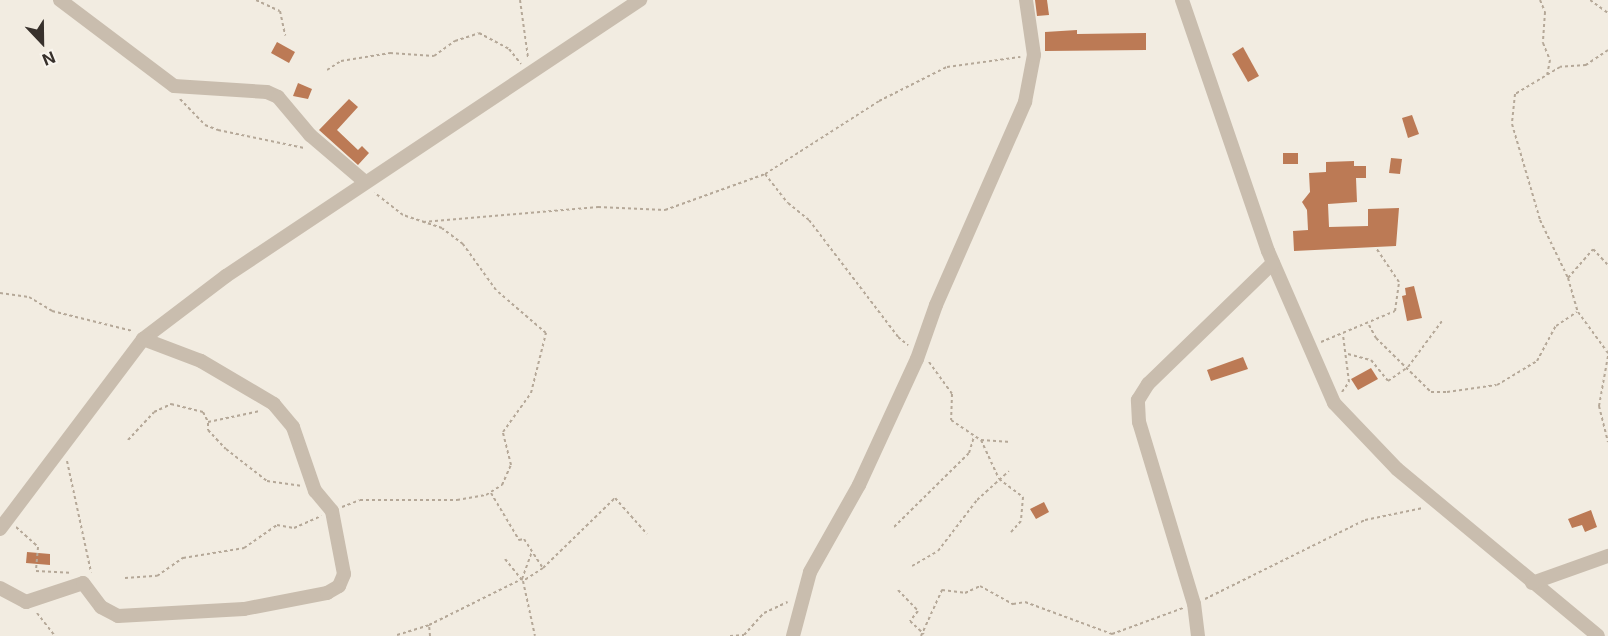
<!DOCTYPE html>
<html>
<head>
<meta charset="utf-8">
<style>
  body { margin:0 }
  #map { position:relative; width:1608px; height:636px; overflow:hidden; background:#f2ece1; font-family:Inter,sans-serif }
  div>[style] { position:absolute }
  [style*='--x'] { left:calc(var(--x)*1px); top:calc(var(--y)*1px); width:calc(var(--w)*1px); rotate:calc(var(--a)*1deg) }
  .building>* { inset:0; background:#bc7a55 }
  .path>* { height:2px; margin-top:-1px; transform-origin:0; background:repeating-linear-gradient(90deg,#b5a898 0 3px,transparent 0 6px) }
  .minor>* { height:14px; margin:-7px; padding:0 7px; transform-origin:7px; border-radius:7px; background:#c9bdae }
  span { translate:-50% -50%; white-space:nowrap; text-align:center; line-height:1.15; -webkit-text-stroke:6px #f9f5ee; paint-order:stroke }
  .north { position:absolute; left:12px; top:12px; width:60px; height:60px; -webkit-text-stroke:4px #f9f5ee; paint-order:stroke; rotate:158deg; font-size:16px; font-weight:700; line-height:24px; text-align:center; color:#38312c }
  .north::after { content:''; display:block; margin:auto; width:21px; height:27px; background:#38312c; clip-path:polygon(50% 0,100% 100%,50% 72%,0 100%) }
</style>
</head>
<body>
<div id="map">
  <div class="building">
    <div style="clip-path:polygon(1035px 0,1047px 0,1049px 15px,1037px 16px)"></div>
    <div style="clip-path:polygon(1077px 30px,1077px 34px,1146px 33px,1146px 50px,1045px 51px,1045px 32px)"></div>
    <div style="clip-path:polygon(277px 42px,295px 52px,289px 63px,271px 53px)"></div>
    <div style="clip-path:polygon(1243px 47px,1259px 76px,1248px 82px,1232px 54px)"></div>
    <div style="clip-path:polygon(298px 83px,312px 89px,308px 99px,293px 96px)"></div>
    <div style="clip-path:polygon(349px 99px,358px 107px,337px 130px,358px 150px,362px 146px,369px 153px,358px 165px,319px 130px)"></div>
    <div style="clip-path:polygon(1412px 115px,1419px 134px,1408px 138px,1402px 118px)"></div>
    <div style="clip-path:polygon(1283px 153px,1298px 153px,1298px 164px,1283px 164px)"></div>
    <div style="clip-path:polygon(1391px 158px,1402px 159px,1400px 174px,1389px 173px)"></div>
    <div style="clip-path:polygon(1354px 161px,1354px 166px,1366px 166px,1366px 178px,1356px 178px,1357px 202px,1328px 204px,1329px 227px,1368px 226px,1368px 209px,1399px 208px,1396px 246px,1294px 251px,1293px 231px,1308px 230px,1307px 210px,1302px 202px,1310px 192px,1309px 173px,1326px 172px,1326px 162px)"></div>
    <div style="clip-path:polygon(1414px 286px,1422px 318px,1407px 321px,1402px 296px,1406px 295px,1405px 288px)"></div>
    <div style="clip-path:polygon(1243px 357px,1248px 369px,1211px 381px,1207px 370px)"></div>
    <div style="clip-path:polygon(1371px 368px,1378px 379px,1358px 390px,1351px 379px)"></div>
    <div style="clip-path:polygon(1044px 502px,1049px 512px,1036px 519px,1030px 509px)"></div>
    <div style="clip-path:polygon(1591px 510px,1597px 527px,1585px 532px,1582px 525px,1572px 528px,1568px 519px)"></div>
    <div style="clip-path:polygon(27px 552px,50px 554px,50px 565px,26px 563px)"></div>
  </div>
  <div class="path">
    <div style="--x:256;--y:0;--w:26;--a:25"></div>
    <div style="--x:280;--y:11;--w:25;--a:78"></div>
    <div style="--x:520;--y:0;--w:59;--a:82.1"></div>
    <div style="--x:1540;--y:0;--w:13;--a:67"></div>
    <div style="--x:1545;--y:12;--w:31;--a:94"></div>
    <div style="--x:1543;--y:43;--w:18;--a:68"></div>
    <div style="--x:1550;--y:60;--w:15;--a:101"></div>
    <div style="--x:1590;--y:0;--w:22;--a:36"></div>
    <div style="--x:1608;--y:50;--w:27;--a:146"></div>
    <div style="--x:1586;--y:65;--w:26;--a:176"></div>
    <div style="--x:1560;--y:67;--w:52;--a:149"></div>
    <div style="--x:1515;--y:94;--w:30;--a:96"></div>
    <div style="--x:1512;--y:124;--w:100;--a:73.7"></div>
    <div style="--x:1540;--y:220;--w:64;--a:64.2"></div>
    <div style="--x:1568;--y:278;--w:35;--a:74"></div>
    <div style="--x:1578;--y:312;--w:51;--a:53.8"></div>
    <div style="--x:327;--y:70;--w:17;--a:-33"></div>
    <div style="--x:341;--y:61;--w:50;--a:-9.3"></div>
    <div style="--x:390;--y:53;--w:44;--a:3.9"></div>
    <div style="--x:434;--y:56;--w:26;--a:-36"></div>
    <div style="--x:455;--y:41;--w:25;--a:-18"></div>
    <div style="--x:479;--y:33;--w:34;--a:28"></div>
    <div style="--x:509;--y:49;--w:19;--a:51"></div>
    <div style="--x:180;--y:99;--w:36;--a:46"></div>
    <div style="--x:205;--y:125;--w:14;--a:21"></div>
    <div style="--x:218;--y:130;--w:88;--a:11.8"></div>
    <div style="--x:765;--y:174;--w:37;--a:52"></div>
    <div style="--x:788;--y:203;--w:27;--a:39"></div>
    <div style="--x:809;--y:220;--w:147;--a:52.7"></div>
    <div style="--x:898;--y:337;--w:13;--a:39"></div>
    <div style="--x:423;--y:222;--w:176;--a:-4.9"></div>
    <div style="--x:598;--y:207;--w:67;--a:2.6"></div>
    <div style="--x:665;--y:210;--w:106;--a:-19.8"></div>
    <div style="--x:765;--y:174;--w:135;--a:-32.6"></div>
    <div style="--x:879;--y:101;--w:76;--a:-26.6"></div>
    <div style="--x:947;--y:67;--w:74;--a:-7.8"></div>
    <div style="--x:1568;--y:278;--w:38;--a:-49"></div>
    <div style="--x:1593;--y:249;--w:22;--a:47"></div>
    <div style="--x:0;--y:293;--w:29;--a:8"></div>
    <div style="--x:29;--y:297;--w:27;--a:31"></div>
    <div style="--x:52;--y:311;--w:82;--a:14"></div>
    <div style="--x:1369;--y:325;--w:15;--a:62"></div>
    <div style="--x:1376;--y:338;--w:77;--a:44.5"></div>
    <div style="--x:1431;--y:392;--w:16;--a:0"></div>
    <div style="--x:1447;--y:392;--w:50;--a:-8"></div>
    <div style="--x:1497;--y:385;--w:47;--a:-31"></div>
    <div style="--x:1537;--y:361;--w:40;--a:-62"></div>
    <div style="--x:1556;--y:326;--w:25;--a:-34"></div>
    <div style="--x:1321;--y:342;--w:80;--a:-22.7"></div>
    <div style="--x:1395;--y:311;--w:29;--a:-82"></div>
    <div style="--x:1399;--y:282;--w:40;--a:-124"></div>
    <div style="--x:1348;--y:354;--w:24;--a:15"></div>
    <div style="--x:1371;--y:360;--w:27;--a:51"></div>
    <div style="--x:1388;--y:381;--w:24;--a:-35"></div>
    <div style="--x:1408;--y:367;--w:57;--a:-53.5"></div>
    <div style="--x:1608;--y:356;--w:51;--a:100.2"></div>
    <div style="--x:1599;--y:406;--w:37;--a:76"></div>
    <div style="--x:929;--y:362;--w:39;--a:54"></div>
    <div style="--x:952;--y:394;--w:26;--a:92"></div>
    <div style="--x:951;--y:420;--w:36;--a:34"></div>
    <div style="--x:981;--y:440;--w:30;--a:4"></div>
    <div style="--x:1342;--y:392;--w:12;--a:-55"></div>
    <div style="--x:1349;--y:382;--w:47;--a:-97.3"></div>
    <div style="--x:208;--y:423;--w:7;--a:90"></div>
    <div style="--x:208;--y:430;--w:26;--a:47"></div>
    <div style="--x:226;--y:449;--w:52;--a:38"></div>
    <div style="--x:267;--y:481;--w:34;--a:8"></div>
    <div style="--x:128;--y:440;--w:38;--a:-47"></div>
    <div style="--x:154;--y:412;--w:19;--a:-25"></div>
    <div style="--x:171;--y:404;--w:33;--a:14"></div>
    <div style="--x:203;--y:412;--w:11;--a:63"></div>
    <div style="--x:208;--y:422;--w:53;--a:-11.9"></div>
    <div style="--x:981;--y:440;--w:43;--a:65.2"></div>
    <div style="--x:999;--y:479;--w:30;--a:37"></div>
    <div style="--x:1023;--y:497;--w:24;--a:95"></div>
    <div style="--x:1021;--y:521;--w:15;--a:132"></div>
    <div style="--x:67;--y:461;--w:114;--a:77.8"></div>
    <div style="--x:491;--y:493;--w:55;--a:59.2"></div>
    <div style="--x:519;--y:540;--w:5;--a:-11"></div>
    <div style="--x:524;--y:539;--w:35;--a:57"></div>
    <div style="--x:543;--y:568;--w:24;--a:147"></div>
    <div style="--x:342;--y:507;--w:19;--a:-21"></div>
    <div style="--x:360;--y:500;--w:97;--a:0"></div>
    <div style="--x:457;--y:500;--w:29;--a:-10"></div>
    <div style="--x:486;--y:495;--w:19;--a:-32"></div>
    <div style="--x:502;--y:485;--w:22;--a:-66"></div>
    <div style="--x:511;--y:465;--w:34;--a:-104"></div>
    <div style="--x:503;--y:432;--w:48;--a:-54.3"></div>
    <div style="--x:531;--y:393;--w:62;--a:-76"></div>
    <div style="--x:546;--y:333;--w:66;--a:-139.3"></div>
    <div style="--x:496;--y:290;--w:57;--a:-125.7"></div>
    <div style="--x:463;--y:244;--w:26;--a:-143"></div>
    <div style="--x:442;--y:228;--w:41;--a:-161.6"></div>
    <div style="--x:403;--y:215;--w:36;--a:-142"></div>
    <div style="--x:16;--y:527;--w:30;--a:42"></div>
    <div style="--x:38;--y:547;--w:24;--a:95"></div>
    <div style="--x:36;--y:571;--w:34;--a:3"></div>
    <div style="--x:894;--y:527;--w:105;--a:-44.6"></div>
    <div style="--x:969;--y:453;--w:17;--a:-73"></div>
    <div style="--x:505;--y:559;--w:28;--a:51"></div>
    <div style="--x:523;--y:581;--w:56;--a:77.7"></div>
    <div style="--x:912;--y:566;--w:30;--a:-30"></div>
    <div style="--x:938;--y:551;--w:64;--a:-52.6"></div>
    <div style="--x:977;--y:500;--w:43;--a:-42.2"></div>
    <div style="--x:543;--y:568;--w:100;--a:-44.2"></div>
    <div style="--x:615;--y:498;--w:48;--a:48.4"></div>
    <div style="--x:125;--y:578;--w:32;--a:-4"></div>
    <div style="--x:157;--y:576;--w:32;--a:-35"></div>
    <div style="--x:183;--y:558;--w:62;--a:-9.3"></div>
    <div style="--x:244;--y:548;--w:40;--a:-34.9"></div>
    <div style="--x:277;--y:525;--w:17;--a:10"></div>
    <div style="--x:294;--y:528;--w:30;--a:-24"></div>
    <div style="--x:898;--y:590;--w:29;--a:46"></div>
    <div style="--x:918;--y:611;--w:13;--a:129"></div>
    <div style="--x:910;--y:621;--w:19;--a:43"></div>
    <div style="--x:1205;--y:599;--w:178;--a:-26.3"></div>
    <div style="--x:1365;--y:520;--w:59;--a:-11.7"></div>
    <div style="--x:37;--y:613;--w:29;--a:52"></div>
    <div style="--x:397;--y:635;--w:34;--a:-17"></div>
    <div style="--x:430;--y:636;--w:11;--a:-95"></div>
    <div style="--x:429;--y:625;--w:104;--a:-26.3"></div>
    <div style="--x:522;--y:579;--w:29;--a:-70"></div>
    <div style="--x:730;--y:636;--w:14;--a:-4"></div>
    <div style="--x:744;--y:635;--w:30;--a:-48"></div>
    <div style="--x:764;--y:613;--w:26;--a:-25"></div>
    <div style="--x:921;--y:636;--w:51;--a:-65.5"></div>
    <div style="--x:942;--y:590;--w:23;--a:7"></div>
    <div style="--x:965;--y:593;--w:17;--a:-25"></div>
    <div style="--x:980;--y:586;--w:38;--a:29"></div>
    <div style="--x:1013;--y:604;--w:12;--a:-9"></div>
    <div style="--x:1025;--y:602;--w:93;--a:20.2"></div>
    <div style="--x:1112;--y:634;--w:76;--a:-20.1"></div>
  </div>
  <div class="minor">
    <div style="--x:60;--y:0;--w:143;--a:37"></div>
    <div style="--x:174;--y:86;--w:93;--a:3.7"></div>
    <div style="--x:267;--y:92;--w:12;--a:24"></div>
    <div style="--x:278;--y:97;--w:50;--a:49.9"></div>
    <div style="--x:310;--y:135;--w:72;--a:40.5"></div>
    <div style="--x:1182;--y:0;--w:265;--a:71.1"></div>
    <div style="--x:1268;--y:251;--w:166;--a:66.5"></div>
    <div style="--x:1334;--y:403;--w:91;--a:46.3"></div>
    <div style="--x:1397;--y:469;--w:261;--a:39.7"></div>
    <div style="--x:0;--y:529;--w:238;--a:-53"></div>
    <div style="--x:143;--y:339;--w:104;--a:-37.2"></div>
    <div style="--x:226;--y:276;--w:498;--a:-33.7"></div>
    <div style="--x:1532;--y:583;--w:81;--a:-19.6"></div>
    <div style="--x:0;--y:588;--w:30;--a:28"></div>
    <div style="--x:26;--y:602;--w:60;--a:-18.4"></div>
    <div style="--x:83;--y:583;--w:30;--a:53"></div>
    <div style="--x:101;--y:607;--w:19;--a:28"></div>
    <div style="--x:118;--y:616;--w:126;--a:-3.2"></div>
    <div style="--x:244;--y:609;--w:85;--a:-10.9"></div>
    <div style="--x:327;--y:593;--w:14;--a:-30"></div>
    <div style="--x:339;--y:586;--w:13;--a:-67"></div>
    <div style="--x:344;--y:574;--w:64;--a:-100.8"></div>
    <div style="--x:332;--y:511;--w:26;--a:-130"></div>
    <div style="--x:315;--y:491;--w:68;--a:-109"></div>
    <div style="--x:293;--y:427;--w:30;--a:-130"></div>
    <div style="--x:274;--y:404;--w:85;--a:-149.5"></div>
    <div style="--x:201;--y:361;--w:62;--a:-159.2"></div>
    <div style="--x:793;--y:636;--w:66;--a:-75.1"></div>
    <div style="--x:810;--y:572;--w:100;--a:-60.6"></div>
    <div style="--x:859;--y:485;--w:139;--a:-65.3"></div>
    <div style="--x:917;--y:359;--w:57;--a:-70.6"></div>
    <div style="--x:936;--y:305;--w:222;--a:-66.3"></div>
    <div style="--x:1025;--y:102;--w:48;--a:-79.2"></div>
    <div style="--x:1034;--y:55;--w:56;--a:-98.3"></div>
    <div style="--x:1198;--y:636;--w:32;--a:-97"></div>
    <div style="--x:1194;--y:604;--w:190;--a:-106.8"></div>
    <div style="--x:1139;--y:422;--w:22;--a:-93"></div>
    <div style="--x:1138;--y:400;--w:19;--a:-58"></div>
    <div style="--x:1148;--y:384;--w:174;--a:-44.1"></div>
  </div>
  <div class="north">N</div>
</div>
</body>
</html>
